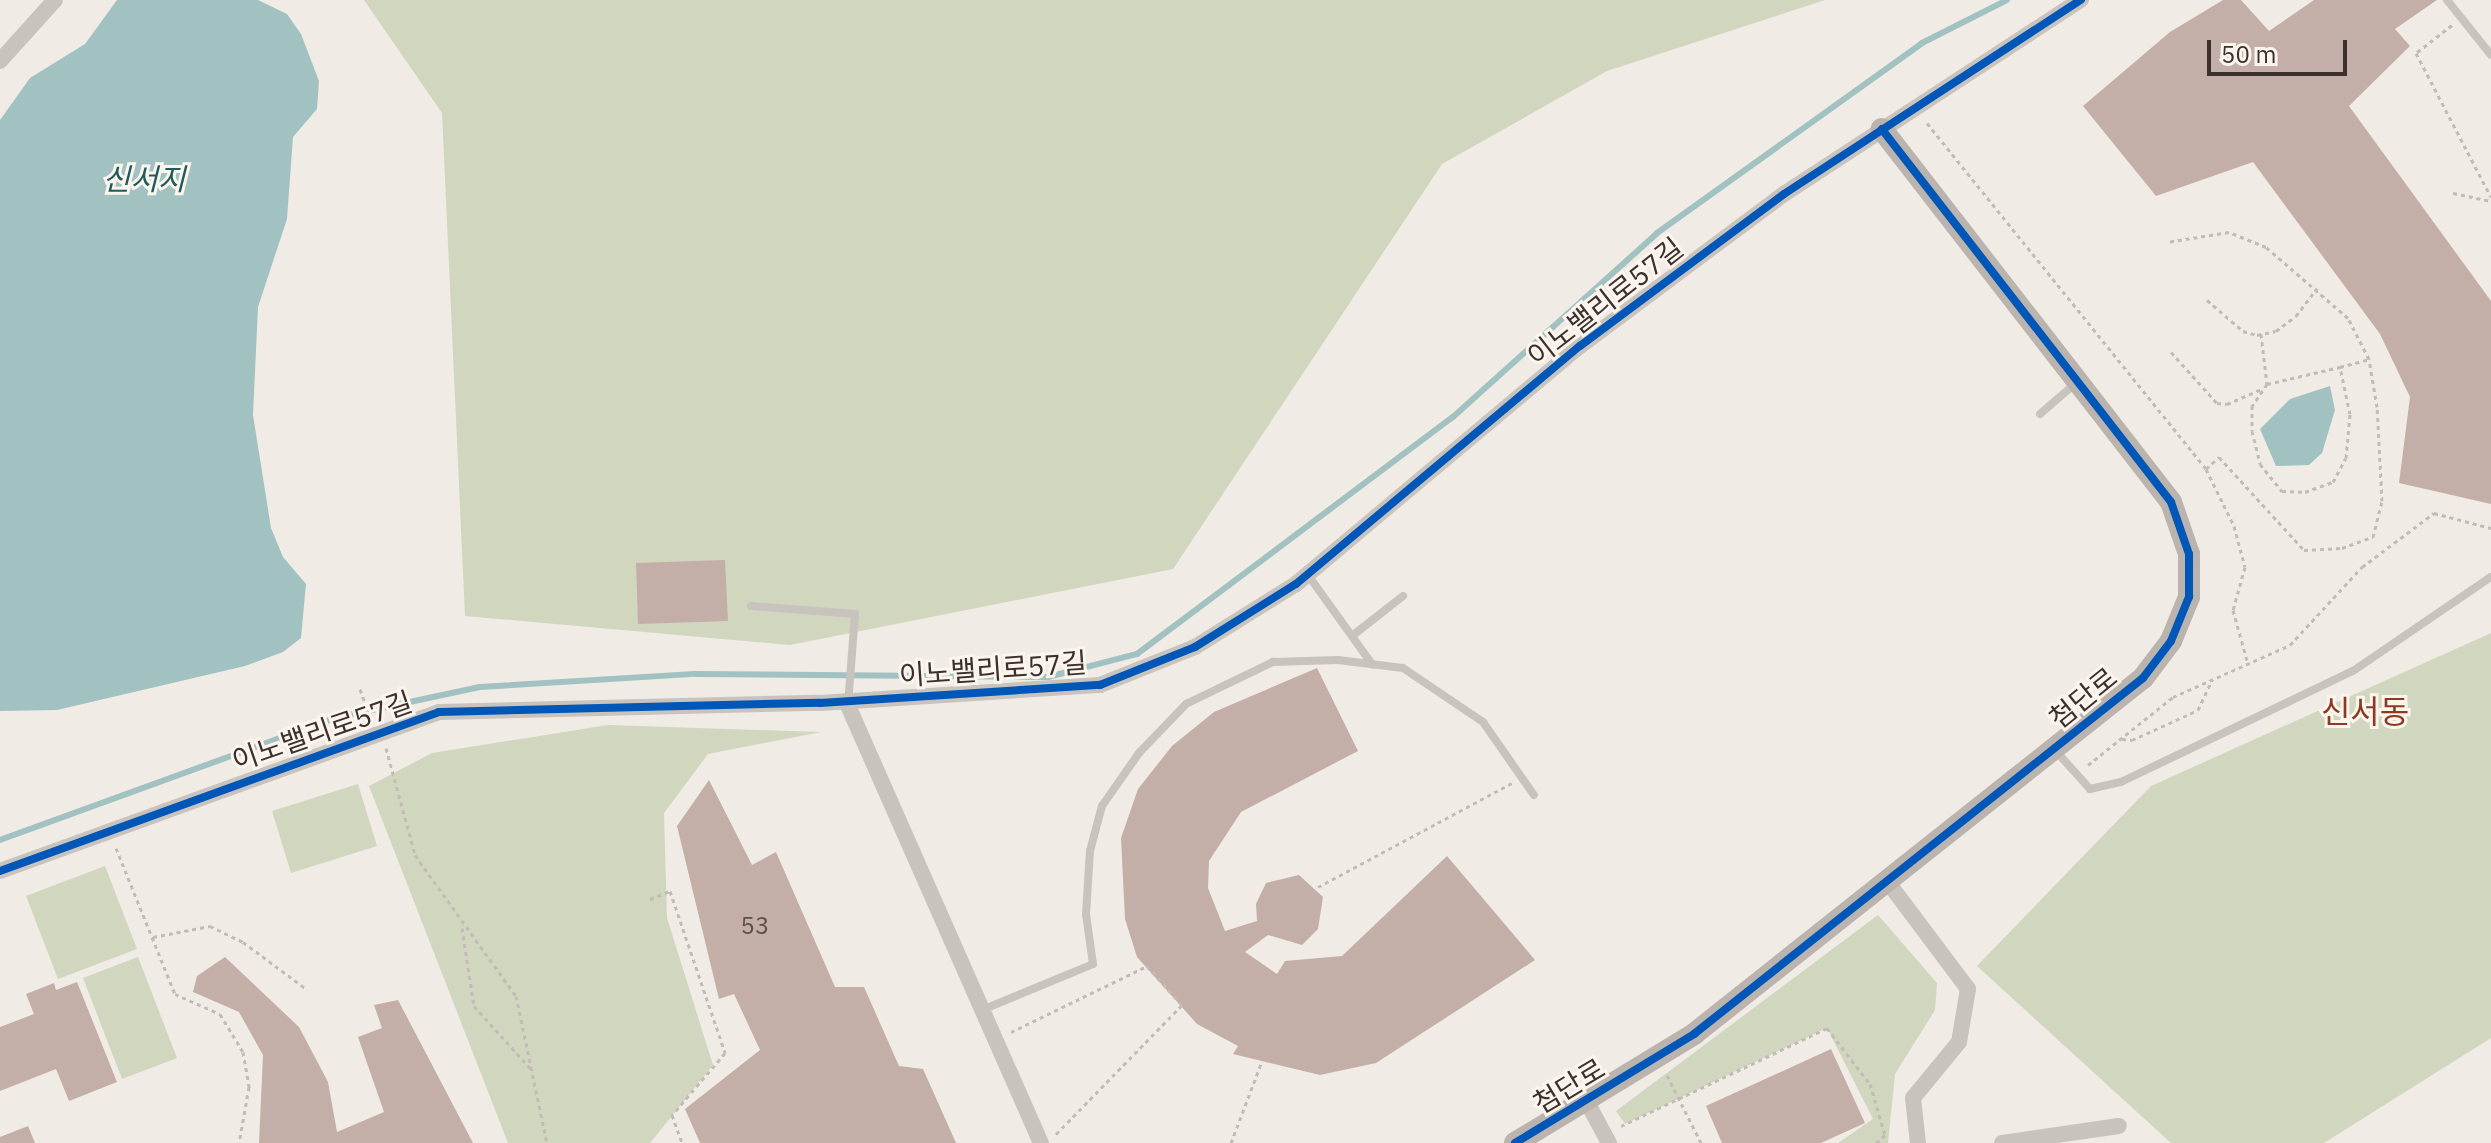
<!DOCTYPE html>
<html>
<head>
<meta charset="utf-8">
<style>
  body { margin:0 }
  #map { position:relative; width:2491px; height:1143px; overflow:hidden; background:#f0ebe5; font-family:"IBM Plex Sans","Noto Sans KR",sans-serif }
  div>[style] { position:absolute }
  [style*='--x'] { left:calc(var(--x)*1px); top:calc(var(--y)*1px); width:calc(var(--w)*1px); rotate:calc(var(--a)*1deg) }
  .green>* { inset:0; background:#d1d6bf }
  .water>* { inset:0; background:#a1c2c1 }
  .stream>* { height:6px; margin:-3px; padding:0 3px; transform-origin:3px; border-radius:3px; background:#a1c2c1 }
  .building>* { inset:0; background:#c3afa7 }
  .path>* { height:3px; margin-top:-1.5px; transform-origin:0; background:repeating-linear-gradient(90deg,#c2bbb6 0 4px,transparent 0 8px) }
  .lane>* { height:8px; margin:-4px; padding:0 4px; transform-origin:4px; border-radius:4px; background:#c9c3be }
  .street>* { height:16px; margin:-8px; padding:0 8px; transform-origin:8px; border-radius:8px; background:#c9c3be }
  .secondary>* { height:22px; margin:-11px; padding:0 11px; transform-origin:11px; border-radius:11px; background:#bab3ae }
  .lane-bridge>* { height:8px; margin:-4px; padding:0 4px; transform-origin:4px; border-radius:4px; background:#c9c3be }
  .cycleway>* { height:8px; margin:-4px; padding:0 4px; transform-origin:4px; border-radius:4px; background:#0057b8 }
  span { translate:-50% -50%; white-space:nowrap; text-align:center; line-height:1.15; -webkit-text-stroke:6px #fbf5ee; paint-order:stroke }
  .number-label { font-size:24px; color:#5d504a }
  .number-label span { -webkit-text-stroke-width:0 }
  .street-label { font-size:28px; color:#3b302b }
  .water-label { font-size:30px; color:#1f5a5e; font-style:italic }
  .quarter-label { font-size:32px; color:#8c3b22 }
  .scale { position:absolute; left:2207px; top:40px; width:140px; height:36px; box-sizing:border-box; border:4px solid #3b302b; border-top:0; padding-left:10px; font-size:24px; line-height:28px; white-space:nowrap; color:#3b302b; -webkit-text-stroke:6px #fbf5ee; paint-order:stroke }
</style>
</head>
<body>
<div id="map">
  <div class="green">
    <div style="clip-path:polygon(364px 0,1825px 0,1607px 71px,1442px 164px,1173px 569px,790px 645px,465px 616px,442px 113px)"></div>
    <div style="clip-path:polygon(2491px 633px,2491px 1038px,2324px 1143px,2171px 1143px,1977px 966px,2151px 786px)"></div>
    <div style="clip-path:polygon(608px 725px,821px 732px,708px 754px,664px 813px,667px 918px,713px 1065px,650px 1143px,508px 1143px,369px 786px,432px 753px)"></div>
    <div style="clip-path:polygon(358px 784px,377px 846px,291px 873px,272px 811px)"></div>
    <div style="clip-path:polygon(105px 866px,137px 949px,58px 979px,26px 896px)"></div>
    <div style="clip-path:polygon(1878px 915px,1937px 983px,1935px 1010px,1895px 1074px,1888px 1143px,1838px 1143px,1873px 1119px,1827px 1028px,1625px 1124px,1616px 1111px)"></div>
    <div style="clip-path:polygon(138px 957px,177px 1058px,122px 1079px,83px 978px)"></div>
  </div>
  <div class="water">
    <div style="clip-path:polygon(117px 0,258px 0,287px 14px,301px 34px,319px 81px,317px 109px,293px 137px,287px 219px,258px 307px,253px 415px,271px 528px,283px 557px,306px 584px,301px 638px,283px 652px,245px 666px,57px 710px,0 711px,0 120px,30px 78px,85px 44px)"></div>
    <div style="clip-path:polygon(2330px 386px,2335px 410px,2322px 453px,2309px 465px,2276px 466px,2260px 429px,2290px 399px)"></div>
  </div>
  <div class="stream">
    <div style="--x:0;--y:840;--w:357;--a:-20"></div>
    <div style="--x:335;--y:718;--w:148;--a:-12.1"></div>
    <div style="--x:480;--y:687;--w:215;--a:-3.5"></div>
    <div style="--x:695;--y:674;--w:353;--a:0.5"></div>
    <div style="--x:1048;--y:677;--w:92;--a:-14.5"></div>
    <div style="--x:1137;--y:654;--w:395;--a:-36.9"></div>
    <div style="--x:1453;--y:417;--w:275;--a:-42"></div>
    <div style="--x:1657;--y:233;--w:326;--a:-35.6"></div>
    <div style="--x:1922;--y:43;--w:95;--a:-26.8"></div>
  </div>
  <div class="building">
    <div style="clip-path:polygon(2223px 0,2241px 0,2269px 31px,2314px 0,2437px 0,2395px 29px,2410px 46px,2349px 106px,2491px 301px,2491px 504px,2399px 483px,2410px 397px,2380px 334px,2253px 162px,2156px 196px,2083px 106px,2170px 32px)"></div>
    <div style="clip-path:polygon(725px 560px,728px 621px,638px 624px,636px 563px)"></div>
    <div style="clip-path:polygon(1317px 668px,1358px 751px,1241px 812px,1209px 861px,1208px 888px,1225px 931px,1257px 921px,1256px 904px,1266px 883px,1299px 875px,1323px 897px,1318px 929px,1302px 945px,1268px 935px,1245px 952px,1277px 974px,1285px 961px,1342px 956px,1447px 856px,1535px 960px,1376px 1063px,1320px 1075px,1233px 1054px,1238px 1046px,1197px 1024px,1137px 957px,1125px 919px,1121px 838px,1138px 789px,1172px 746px,1214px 712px)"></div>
    <div style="clip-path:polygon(709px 780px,752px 865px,776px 852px,835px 987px,864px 987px,899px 1066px,923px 1069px,956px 1143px,700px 1143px,685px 1109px,760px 1050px,734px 994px,719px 999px,677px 826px)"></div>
    <div style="clip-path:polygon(225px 957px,299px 1027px,328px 1082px,337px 1132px,384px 1112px,358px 1037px,382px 1028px,374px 1005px,398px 1000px,473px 1143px,259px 1143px,263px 1055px,239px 1012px,193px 992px,197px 976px)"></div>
    <div style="clip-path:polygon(77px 982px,117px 1082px,69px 1101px,56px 1069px,0 1091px,0 1027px,34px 1014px,26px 994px,54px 983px,56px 990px)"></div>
    <div style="clip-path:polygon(1831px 1049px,1865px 1123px,1821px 1143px,1722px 1143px,1706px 1106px)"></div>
    <div style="clip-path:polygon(28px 1126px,35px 1143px,0 1143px,0 1137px)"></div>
  </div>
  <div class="path">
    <div style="--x:2452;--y:25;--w:46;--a:142.1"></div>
    <div style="--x:2416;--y:53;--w:162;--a:62.5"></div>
    <div style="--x:1927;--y:123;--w:444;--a:51.1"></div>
    <div style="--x:2206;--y:469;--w:18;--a:-43"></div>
    <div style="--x:2219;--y:457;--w:126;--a:47.6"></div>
    <div style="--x:2304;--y:550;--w:38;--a:-3"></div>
    <div style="--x:2342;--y:548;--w:33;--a:-20"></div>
    <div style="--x:2373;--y:537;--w:37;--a:-76"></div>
    <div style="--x:2382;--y:501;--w:94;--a:-93"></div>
    <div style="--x:2377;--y:407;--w:49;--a:-99.5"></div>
    <div style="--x:2369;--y:359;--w:46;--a:-117.1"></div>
    <div style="--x:2348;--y:318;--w:108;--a:-139.1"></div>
    <div style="--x:2266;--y:247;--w:40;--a:-158"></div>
    <div style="--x:2229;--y:232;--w:63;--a:170.8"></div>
    <div style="--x:2453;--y:193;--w:39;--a:12"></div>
    <div style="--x:2207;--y:300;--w:48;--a:40.7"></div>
    <div style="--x:2243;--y:331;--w:15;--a:16"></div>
    <div style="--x:2257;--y:335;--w:19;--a:-12"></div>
    <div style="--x:2276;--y:331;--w:25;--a:-37"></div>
    <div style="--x:2296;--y:316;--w:35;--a:-53"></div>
    <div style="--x:2261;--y:334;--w:50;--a:83.2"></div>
    <div style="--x:2267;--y:384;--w:27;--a:124"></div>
    <div style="--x:2252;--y:406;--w:25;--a:90"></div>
    <div style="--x:2252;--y:431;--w:34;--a:76"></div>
    <div style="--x:2260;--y:464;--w:35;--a:51"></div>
    <div style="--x:2282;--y:491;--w:23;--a:2"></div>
    <div style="--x:2305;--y:492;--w:30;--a:-20"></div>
    <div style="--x:2333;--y:482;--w:27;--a:-62"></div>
    <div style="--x:2346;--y:458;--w:44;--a:-84.8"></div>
    <div style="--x:2350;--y:414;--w:48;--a:-102"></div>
    <div style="--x:2340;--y:367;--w:30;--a:-15"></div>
    <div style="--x:2171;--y:352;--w:69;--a:48"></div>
    <div style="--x:2217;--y:403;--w:10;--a:6"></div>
    <div style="--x:2227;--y:404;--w:40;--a:-23.4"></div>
    <div style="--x:2267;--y:384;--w:75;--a:-13.1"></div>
    <div style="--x:2206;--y:469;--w:64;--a:63.8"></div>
    <div style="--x:2234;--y:526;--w:42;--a:75"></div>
    <div style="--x:2245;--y:567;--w:45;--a:105.6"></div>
    <div style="--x:2233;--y:610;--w:56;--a:74.5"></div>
    <div style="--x:360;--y:689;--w:32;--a:70"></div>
    <div style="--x:2122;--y:739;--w:10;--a:6"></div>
    <div style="--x:2132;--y:740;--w:72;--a:-24.4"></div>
    <div style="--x:2198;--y:710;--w:33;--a:-65"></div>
    <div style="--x:386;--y:748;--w:111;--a:74.8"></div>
    <div style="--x:415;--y:855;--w:173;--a:54.4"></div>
    <div style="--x:516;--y:996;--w:150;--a:78.1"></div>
    <div style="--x:2088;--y:765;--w:109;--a:-38.7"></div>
    <div style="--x:2173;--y:697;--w:128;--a:-24"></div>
    <div style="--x:2290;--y:645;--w:106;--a:-47.3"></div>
    <div style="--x:2362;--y:567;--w:90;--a:-36.9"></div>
    <div style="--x:2434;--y:513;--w:59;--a:14.7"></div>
    <div style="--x:116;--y:848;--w:157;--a:68"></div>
    <div style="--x:175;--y:994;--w:49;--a:24"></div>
    <div style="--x:220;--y:1014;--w:44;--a:58.8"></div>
    <div style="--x:243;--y:1052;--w:36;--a:80"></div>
    <div style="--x:249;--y:1087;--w:57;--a:100.1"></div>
    <div style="--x:1318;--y:887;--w:220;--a:-28.2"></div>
    <div style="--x:650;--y:899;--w:22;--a:-22"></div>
    <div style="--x:670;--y:891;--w:171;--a:71.2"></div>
    <div style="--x:725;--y:1053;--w:82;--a:130.5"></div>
    <div style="--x:672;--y:1115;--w:30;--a:70"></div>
    <div style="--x:462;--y:928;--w:79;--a:81.3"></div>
    <div style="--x:474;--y:1006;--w:85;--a:47.9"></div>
    <div style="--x:153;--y:937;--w:58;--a:-10.9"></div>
    <div style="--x:210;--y:926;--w:37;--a:26"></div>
    <div style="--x:243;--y:942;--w:77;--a:36.6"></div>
    <div style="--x:1011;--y:1032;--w:151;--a:-25.9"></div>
    <div style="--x:1147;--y:966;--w:52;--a:48.1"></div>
    <div style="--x:1182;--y:1005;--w:182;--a:134.3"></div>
    <div style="--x:1667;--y:1075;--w:76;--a:63.4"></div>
    <div style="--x:1621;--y:1126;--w:228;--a:-25.4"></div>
    <div style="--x:1827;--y:1028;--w:71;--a:52.5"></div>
    <div style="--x:1870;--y:1084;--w:53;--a:73.6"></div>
    <div style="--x:1885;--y:1135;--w:12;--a:138"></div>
    <div style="--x:1231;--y:1143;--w:88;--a:-69.3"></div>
  </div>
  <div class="lane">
    <div style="--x:2447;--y:0;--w:70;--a:51.3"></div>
    <div style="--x:2040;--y:414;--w:49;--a:-40.9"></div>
    <div style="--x:1308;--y:575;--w:110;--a:54.3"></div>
    <div style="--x:751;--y:606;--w:104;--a:4.4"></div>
    <div style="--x:1352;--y:636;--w:65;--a:-38.1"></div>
    <div style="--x:2054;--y:749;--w:54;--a:48"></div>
    <div style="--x:2090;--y:789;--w:32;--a:-13"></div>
    <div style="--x:2121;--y:782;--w:257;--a:-25.6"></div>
    <div style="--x:2353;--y:671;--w:167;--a:-34.3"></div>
    <div style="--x:982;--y:1010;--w:120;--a:-22.5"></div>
    <div style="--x:1093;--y:964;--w:50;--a:-98"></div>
    <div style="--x:1086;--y:914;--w:63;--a:-86.4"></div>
    <div style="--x:1090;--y:851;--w:47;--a:-75.1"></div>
    <div style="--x:1102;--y:806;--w:65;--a:-55.1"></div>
    <div style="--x:1139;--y:753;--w:68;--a:-46.2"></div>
    <div style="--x:1186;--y:704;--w:97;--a:-25.8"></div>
    <div style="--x:1273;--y:662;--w:65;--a:-1.8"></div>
    <div style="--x:1338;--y:660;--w:65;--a:7"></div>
    <div style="--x:1403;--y:668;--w:97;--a:34"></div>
    <div style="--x:1483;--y:722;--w:89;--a:55.1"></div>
  </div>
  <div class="street">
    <div style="--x:0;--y:61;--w:82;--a:-48"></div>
    <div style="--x:846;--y:701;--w:483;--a:66.2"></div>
    <div style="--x:0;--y:871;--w:467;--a:-19.9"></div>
    <div style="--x:439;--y:712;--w:381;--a:-1.4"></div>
    <div style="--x:820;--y:703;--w:281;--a:-3.7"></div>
    <div style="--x:1100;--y:685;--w:102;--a:-21.8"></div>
    <div style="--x:1195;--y:647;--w:119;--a:-32"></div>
    <div style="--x:1296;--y:584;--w:371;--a:-40"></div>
    <div style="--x:1580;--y:346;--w:254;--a:-36.7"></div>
    <div style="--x:1784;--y:194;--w:355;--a:-33.2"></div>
    <div style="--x:1887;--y:881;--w:135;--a:53.1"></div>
    <div style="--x:1968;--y:989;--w:54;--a:99.6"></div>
    <div style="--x:1959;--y:1042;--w:72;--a:129.4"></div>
    <div style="--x:1913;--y:1098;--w:45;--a:83.7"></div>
    <div style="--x:1587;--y:1102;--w:47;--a:61.8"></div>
    <div style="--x:2002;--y:1143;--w:118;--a:-8.3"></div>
  </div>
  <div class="secondary">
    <div style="--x:1515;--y:1143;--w:210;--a:-31.3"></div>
    <div style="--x:1694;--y:1034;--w:573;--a:-38.41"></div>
    <div style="--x:2143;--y:678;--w:46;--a:-52.9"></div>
    <div style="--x:2171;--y:641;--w:48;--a:-67.8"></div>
    <div style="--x:2189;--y:597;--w:43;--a:-90"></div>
    <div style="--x:2189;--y:554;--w:55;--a:-109.1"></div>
    <div style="--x:2171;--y:502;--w:472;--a:-127.8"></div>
  </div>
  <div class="lane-bridge">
    <div style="--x:848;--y:705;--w:91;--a:-85.6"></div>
  </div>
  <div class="cycleway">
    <div style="--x:0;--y:871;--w:467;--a:-19.9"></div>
    <div style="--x:439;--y:712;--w:381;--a:-1.4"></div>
    <div style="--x:820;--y:703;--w:281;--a:-3.7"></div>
    <div style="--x:1100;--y:685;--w:102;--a:-21.8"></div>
    <div style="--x:1195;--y:647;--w:119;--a:-32"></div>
    <div style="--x:1296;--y:584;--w:371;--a:-40"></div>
    <div style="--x:1580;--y:346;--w:254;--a:-36.7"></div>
    <div style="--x:1784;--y:194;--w:355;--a:-33.2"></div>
    <div style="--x:1515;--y:1143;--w:210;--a:-31.3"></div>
    <div style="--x:1694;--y:1034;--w:573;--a:-38.41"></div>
    <div style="--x:2143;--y:678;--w:46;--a:-52.9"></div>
    <div style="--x:2171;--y:641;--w:48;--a:-67.8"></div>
    <div style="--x:2189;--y:597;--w:43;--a:-90"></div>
    <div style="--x:2189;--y:554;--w:55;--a:-109.1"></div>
    <div style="--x:2171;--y:502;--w:472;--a:-127.8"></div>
  </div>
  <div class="number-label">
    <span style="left:755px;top:926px">53</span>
  </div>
  <div class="street-label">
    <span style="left:1605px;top:302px;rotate:-38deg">이노밸리로57길</span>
    <span style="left:993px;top:669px;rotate:-4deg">이노밸리로57길</span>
    <span style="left:2083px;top:698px;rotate:-39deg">첨단로</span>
    <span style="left:322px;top:731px;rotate:-19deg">이노밸리로57길</span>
    <span style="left:1569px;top:1086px;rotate:-31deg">첨단로</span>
  </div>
  <div class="water-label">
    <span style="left:144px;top:179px">신서지</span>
  </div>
  <div class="quarter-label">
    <span style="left:2365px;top:711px">신서동</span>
  </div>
  <div class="scale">50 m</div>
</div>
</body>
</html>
